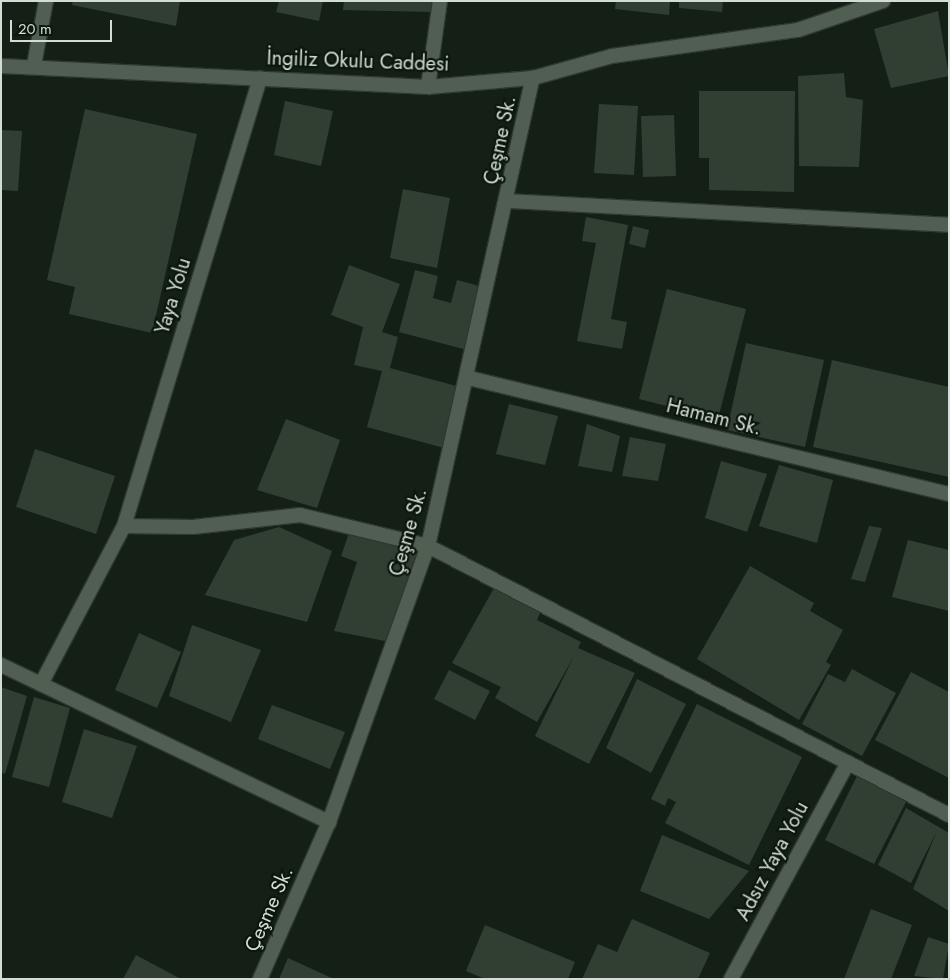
<!DOCTYPE html>
<html>
<head>
<meta charset="utf-8">
<style>
  body { margin:0 }
  #map { position:relative; width:950px; height:980px; overflow:hidden; background:#142015; font-family:Jost,sans-serif }
  div>[style] { position:absolute }
  [style*='--x'] { left:calc(var(--x)*1px); top:calc(var(--y)*1px); width:calc(var(--w)*1px); rotate:calc(var(--a)*1deg) }
  .building>* { inset:0; background:#313e32 }
  .roads { filter:drop-shadow(1px 0 #303830) drop-shadow(-1px 0 #303830) drop-shadow(0 1px #303830) drop-shadow(0 -1px #303830) }
  .minor>* { height:14px; margin:-7px; padding:0 7px; transform-origin:7px; border-radius:7px; background:#515f52 }
  span { translate:-50% -50%; white-space:nowrap; text-align:center; line-height:1.15; -webkit-text-stroke:4.5px #0b160c; paint-order:stroke }
  .street-label { font-size:20px; color:#d4ddd5 }
  .frame { position:absolute; inset:0; border:2px solid #d4ddd5; pointer-events:none }
  .scale { position:absolute; left:10px; top:20px; width:102px; height:22px; box-sizing:border-box; border:2px solid #d4ddd5; border-top:0; padding-left:6px; font-size:15px; line-height:18px; white-space:nowrap; color:#d4ddd5; -webkit-text-stroke:4px #0b160c; paint-order:stroke }
</style>
</head>
<body>
<div id="map">
  <div class="building">
    <div style="clip-path:polygon(73px 1px,180px 1px,176px 26px,72px 5px)"></div>
    <div style="clip-path:polygon(279px 1px,323px 1px,319px 21px,276px 12px)"></div>
    <div style="clip-path:polygon(344px 1px,431px 1px,431px 12px,343px 10px)"></div>
    <div style="clip-path:polygon(616px 1px,670px 1px,669px 15px,615px 9px)"></div>
    <div style="clip-path:polygon(679px 1px,723px 1px,722px 12px,679px 8px)"></div>
    <div style="clip-path:polygon(938px 11px,949px 76px,891px 88px,874px 29px)"></div>
    <div style="clip-path:polygon(844px 73px,846px 97px,863px 100px,859px 167px,799px 166px,798px 76px)"></div>
    <div style="clip-path:polygon(699px 91px,795px 91px,794px 192px,709px 190px,709px 158px,699px 158px)"></div>
    <div style="clip-path:polygon(285px 101px,333px 111px,321px 166px,274px 155px)"></div>
    <div style="clip-path:polygon(599px 104px,638px 106px,634px 175px,594px 173px)"></div>
    <div style="clip-path:polygon(85px 109px,197px 134px,152px 333px,69px 314px,75px 287px,47px 280px)"></div>
    <div style="clip-path:polygon(674px 115px,676px 176px,643px 177px,641px 116px)"></div>
    <div style="clip-path:polygon(1px 130px,22px 131px,18px 191px,1px 190px)"></div>
    <div style="clip-path:polygon(403px 189px,450px 198px,437px 268px,390px 258px)"></div>
    <div style="clip-path:polygon(586px 217px,628px 225px,611px 319px,627px 322px,622px 349px,577px 341px,596px 243px,582px 241px)"></div>
    <div style="clip-path:polygon(633px 226px,649px 230px,645px 248px,629px 244px)"></div>
    <div style="clip-path:polygon(349px 265px,400px 284px,382px 332px,398px 337px,390px 368px,460px 387px,444px 448px,367px 427px,382px 371px,354px 365px,363px 327px,331px 315px)"></div>
    <div style="clip-path:polygon(415px 270px,438px 276px,433px 298px,451px 303px,457px 280px,483px 287px,467px 350px,399px 332px)"></div>
    <div style="clip-path:polygon(667px 289px,746px 309px,718px 419px,639px 399px)"></div>
    <div style="clip-path:polygon(746px 343px,824px 360px,805px 447px,727px 430px)"></div>
    <div style="clip-path:polygon(832px 360px,949px 387px,949px 477px,813px 447px)"></div>
    <div style="clip-path:polygon(509px 404px,558px 416px,545px 465px,496px 454px)"></div>
    <div style="clip-path:polygon(286px 419px,340px 440px,317px 508px,257px 490px)"></div>
    <div style="clip-path:polygon(587px 424px,620px 436px,612px 472px,578px 466px)"></div>
    <div style="clip-path:polygon(630px 437px,666px 444px,658px 481px,622px 476px)"></div>
    <div style="clip-path:polygon(35px 449px,115px 476px,96px 534px,16px 507px)"></div>
    <div style="clip-path:polygon(721px 461px,767px 474px,747px 532px,705px 518px)"></div>
    <div style="clip-path:polygon(779px 465px,833px 480px,817px 543px,759px 526px)"></div>
    <div style="clip-path:polygon(869px 526px,882px 528px,865px 582px,851px 579px)"></div>
    <div style="clip-path:polygon(279px 527px,332px 551px,307px 622px,205px 595px,234px 540px)"></div>
    <div style="clip-path:polygon(350px 530px,423px 556px,395px 643px,334px 631px,357px 562px,341px 556px)"></div>
    <div style="clip-path:polygon(908px 540px,949px 550px,949px 611px,892px 597px)"></div>
    <div style="clip-path:polygon(750px 566px,814px 603px,810px 611px,843px 630px,826px 662px,831px 665px,799px 720px,697px 659px)"></div>
    <div style="clip-path:polygon(494px 588px,541px 611px,537px 620px,581px 642px,578px 648px,635px 673px,589px 764px,535px 736px,574px 656px,537px 722px,495px 698px,501px 687px,452px 663px)"></div>
    <div style="clip-path:polygon(192px 625px,261px 650px,231px 722px,169px 696px)"></div>
    <div style="clip-path:polygon(139px 633px,181px 652px,157px 708px,115px 690px)"></div>
    <div style="clip-path:polygon(852px 669px,896px 693px,862px 756px,802px 724px,828px 674px,845px 682px)"></div>
    <div style="clip-path:polygon(449px 670px,490px 691px,475px 720px,434px 699px)"></div>
    <div style="clip-path:polygon(911px 672px,949px 692px,949px 778px,875px 740px)"></div>
    <div style="clip-path:polygon(637px 679px,686px 704px,651px 773px,606px 748px)"></div>
    <div style="clip-path:polygon(1px 687px,27px 696px,5px 774px,1px 772px)"></div>
    <div style="clip-path:polygon(34px 697px,70px 708px,49px 787px,12px 777px)"></div>
    <div style="clip-path:polygon(697px 704px,802px 757px,749px 865px,665px 823px,676px 802px,668px 798px,665px 806px,651px 799px)"></div>
    <div style="clip-path:polygon(272px 705px,345px 732px,330px 769px,258px 739px)"></div>
    <div style="clip-path:polygon(84px 729px,137px 746px,112px 818px,62px 802px)"></div>
    <div style="clip-path:polygon(857px 776px,906px 802px,874px 864px,825px 840px)"></div>
    <div style="clip-path:polygon(906px 808px,949px 833px,949px 911px,913px 889px,937px 831px,911px 883px,878px 865px)"></div>
    <div style="clip-path:polygon(662px 835px,749px 871px,709px 919px,640px 891px)"></div>
    <div style="clip-path:polygon(871px 909px,912px 925px,891px 979px,844px 979px)"></div>
    <div style="clip-path:polygon(632px 919px,710px 953px,698px 979px,582px 979px,598px 944px,617px 952px)"></div>
    <div style="clip-path:polygon(485px 925px,575px 962px,568px 979px,485px 979px,466px 971px)"></div>
    <div style="clip-path:polygon(928px 937px,949px 944px,943px 979px,914px 976px)"></div>
    <div style="clip-path:polygon(136px 955px,181px 979px,123px 979px)"></div>
    <div style="clip-path:polygon(288px 958px,334px 979px,279px 979px)"></div>
  </div>
  <div class="roads">
    <div class="minor">
      <div style="--x:34;--y:65;--w:65;--a:-79.4"></div>
      <div style="--x:1;--y:66;--w:428;--a:2.8"></div>
      <div style="--x:428;--y:87;--w:105;--a:-4.9"></div>
      <div style="--x:533;--y:78;--w:82;--a:-15.6"></div>
      <div style="--x:612;--y:56;--w:188;--a:-8"></div>
      <div style="--x:798;--y:30;--w:90;--a:-18.8"></div>
      <div style="--x:428;--y:87;--w:87;--a:-82.1"></div>
      <div style="--x:508;--y:201;--w:442;--a:3.1"></div>
      <div style="--x:469;--y:378;--w:494;--a:13.6"></div>
      <div style="--x:124;--y:526;--w:468;--a:-73.1"></div>
      <div style="--x:1;--y:665;--w:364;--a:25.6"></div>
      <div style="--x:41;--y:684;--w:178;--a:-62.3"></div>
      <div style="--x:124;--y:526;--w:69;--a:0.8"></div>
      <div style="--x:193;--y:527;--w:108;--a:-6.4"></div>
      <div style="--x:300;--y:515;--w:132;--a:13.6"></div>
      <div style="--x:428;--y:546;--w:586;--a:27.31"></div>
      <div style="--x:260;--y:979;--w:171;--a:-66.3"></div>
      <div style="--x:329;--y:822;--w:293;--a:-70.3"></div>
      <div style="--x:428;--y:546;--w:480;--a:-77.4"></div>
      <div style="--x:731;--y:979;--w:246;--a:-61.6"></div>
    </div>
  </div>
  <div class="street-label">
    <span style="left:358px;top:61px;rotate:2deg">İngiliz Okulu Caddesi</span>
    <span style="left:500px;top:140px;rotate:-78deg">Çeşme Sk.</span>
    <span style="left:173px;top:296px;rotate:-73deg">Yaya Yolu</span>
    <span style="left:714px;top:417px;rotate:14deg">Hamam Sk.</span>
    <span style="left:408px;top:532px;rotate:-74deg">Çeşme Sk.</span>
    <span style="left:772px;top:861px;rotate:-62deg">Adsız Yaya Yolu</span>
    <span style="left:269px;top:909px;rotate:-66deg">Çeşme Sk.</span>
  </div>
  <div class="frame"></div>
  <div class="scale">20 m</div>
</div>
</body>
</html>
